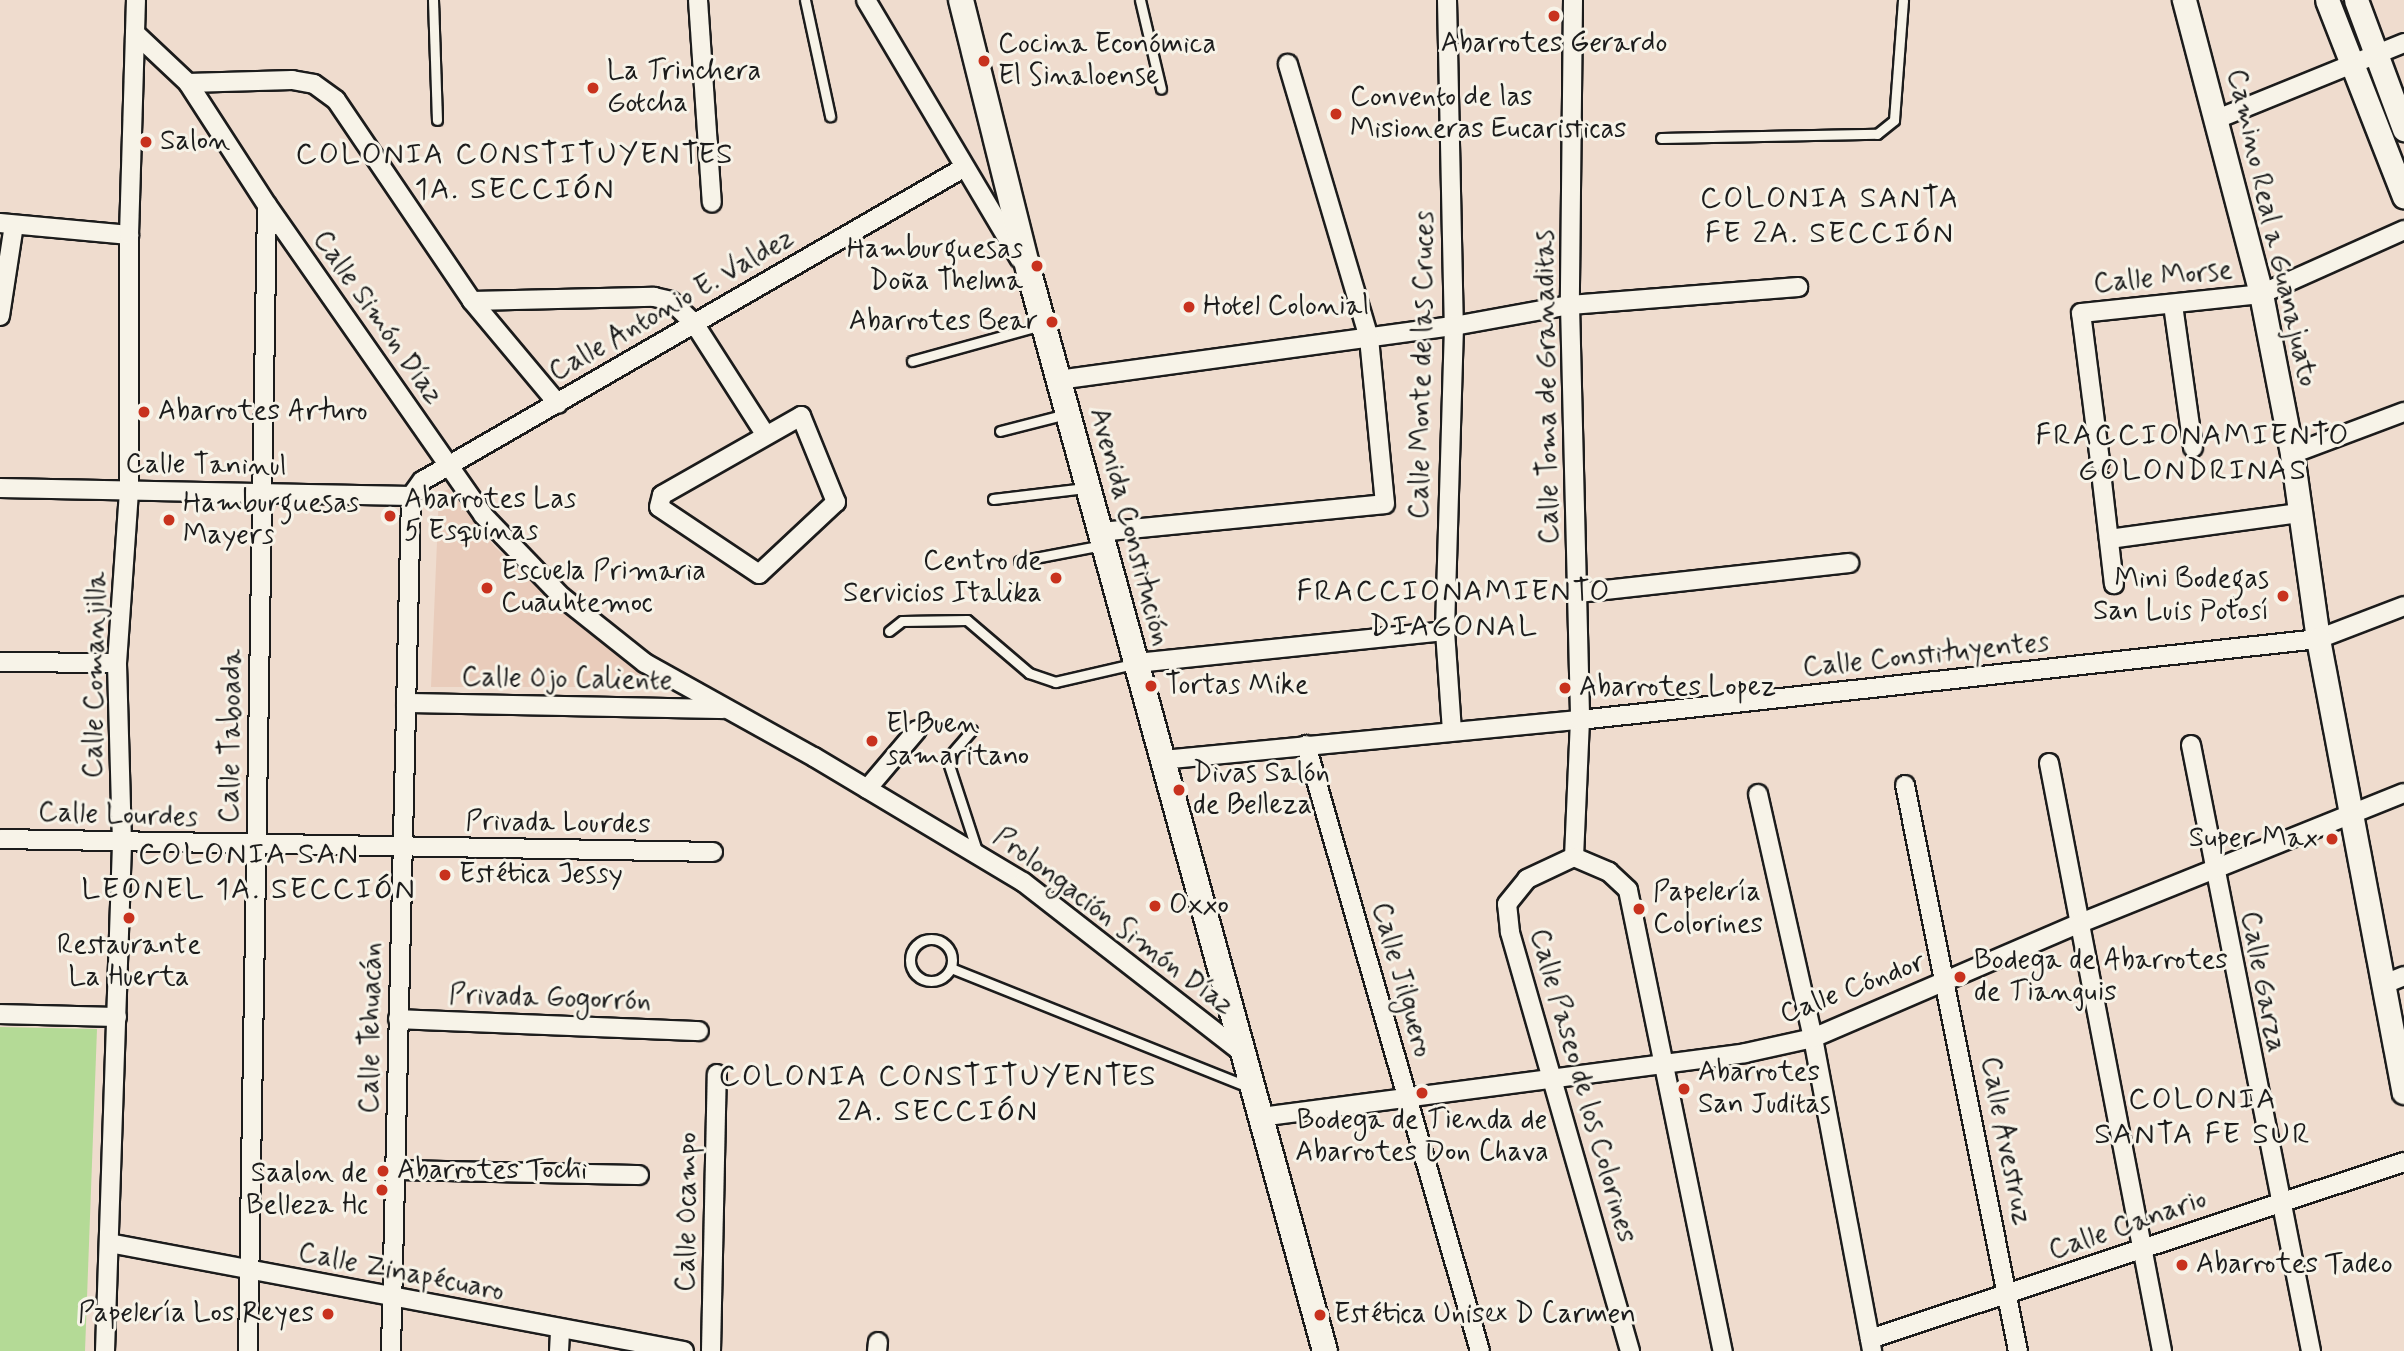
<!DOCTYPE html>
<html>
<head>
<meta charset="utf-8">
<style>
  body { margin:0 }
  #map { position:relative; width:2404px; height:1351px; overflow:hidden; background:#efdcce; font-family:Mynerve,sans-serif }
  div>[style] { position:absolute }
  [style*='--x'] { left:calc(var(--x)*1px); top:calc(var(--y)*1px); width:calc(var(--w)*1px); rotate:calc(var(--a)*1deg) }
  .built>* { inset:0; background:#e9ccbb }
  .green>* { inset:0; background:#b4da96 }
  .roads { filter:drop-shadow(2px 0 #1c1c1c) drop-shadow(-2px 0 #1c1c1c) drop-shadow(0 2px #1c1c1c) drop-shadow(0 -2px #1c1c1c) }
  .service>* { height:9px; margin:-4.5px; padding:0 4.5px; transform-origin:4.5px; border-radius:4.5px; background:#f7f3e8 }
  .service>.ring { margin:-4.5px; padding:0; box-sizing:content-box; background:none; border:9px solid #f7f3e8; border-radius:50% }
  .minor>* { height:18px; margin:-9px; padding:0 9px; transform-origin:9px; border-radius:9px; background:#f7f3e8 }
  .tertiary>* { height:23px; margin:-11.5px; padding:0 11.5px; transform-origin:11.5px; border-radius:11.5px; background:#f7f3e8 }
  .secondary>* { height:24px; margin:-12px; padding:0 12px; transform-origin:12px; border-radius:12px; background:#f7f3e8 }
  .dots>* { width:19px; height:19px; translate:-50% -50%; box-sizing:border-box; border:4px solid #f7f3e8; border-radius:50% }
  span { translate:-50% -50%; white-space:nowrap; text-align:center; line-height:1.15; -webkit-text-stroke:6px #f7f3e8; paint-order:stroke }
  .poi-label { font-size:28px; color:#1c1c1c }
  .left { translate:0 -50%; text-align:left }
  .right { translate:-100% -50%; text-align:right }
  .street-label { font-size:28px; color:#1c1c1c }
  .neighbourhood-label { font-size:30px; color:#1c1c1c; letter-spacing:2px }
</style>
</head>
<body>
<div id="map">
  <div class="built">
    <div style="clip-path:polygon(449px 489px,495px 547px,584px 629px,664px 687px,431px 687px,439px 493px)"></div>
  </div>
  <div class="green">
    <div style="clip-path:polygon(0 1027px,97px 1029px,85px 1351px,0 1351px)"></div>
  </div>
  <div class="roads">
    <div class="service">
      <div style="--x:433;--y:0;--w:120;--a:88.1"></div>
      <div style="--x:805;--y:0;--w:119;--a:77.8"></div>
      <div style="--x:1140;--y:0;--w:91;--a:76.7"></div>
      <div style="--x:1661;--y:138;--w:216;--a:-1.1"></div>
      <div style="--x:1877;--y:134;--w:22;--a:-39"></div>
      <div style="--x:1894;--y:120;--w:120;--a:-85.7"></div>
      <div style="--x:912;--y:361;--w:135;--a:-15.5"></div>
      <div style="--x:1000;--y:431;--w:68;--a:-14.4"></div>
      <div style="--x:993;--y:499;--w:93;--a:-6.8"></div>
      <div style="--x:1019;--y:561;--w:86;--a:-10.8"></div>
      <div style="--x:889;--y:631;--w:16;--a:-38"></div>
      <div style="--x:902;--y:621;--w:65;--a:-0.9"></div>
      <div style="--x:967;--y:620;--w:82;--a:40.5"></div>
      <div style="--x:1029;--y:673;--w:28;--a:19"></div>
      <div style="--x:1055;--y:682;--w:80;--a:-13"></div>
      <div style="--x:972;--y:730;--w:38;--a:131"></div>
      <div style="--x:947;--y:759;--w:97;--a:71.9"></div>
      <div class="ring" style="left:910px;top:939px;width:33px;height:33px"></div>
      <div style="--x:951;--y:968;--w:320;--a:21.8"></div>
    </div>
    <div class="minor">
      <div style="--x:698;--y:0;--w:203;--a:86.1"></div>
      <div style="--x:866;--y:0;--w:301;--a:59.3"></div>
      <div style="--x:1447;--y:0;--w:326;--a:88.8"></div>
      <div style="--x:1454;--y:326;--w:305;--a:91.7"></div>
      <div style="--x:1445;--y:631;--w:99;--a:86"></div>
      <div style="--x:1573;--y:0;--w:305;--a:90.6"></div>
      <div style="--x:1570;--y:305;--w:415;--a:88.6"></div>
      <div style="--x:1580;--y:720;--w:137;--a:92.5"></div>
      <div style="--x:135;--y:33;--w:73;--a:43.3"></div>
      <div style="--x:188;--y:83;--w:145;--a:57.1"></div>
      <div style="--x:267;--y:205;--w:378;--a:55.1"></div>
      <div style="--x:483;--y:515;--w:114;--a:46.1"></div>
      <div style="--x:562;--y:597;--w:106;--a:38.5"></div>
      <div style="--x:645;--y:663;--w:193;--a:29.1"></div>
      <div style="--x:814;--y:757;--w:244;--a:30.9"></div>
      <div style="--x:1023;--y:882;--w:279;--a:37.9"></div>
      <div style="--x:188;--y:83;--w:104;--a:-1.7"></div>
      <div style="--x:292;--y:80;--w:22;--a:10"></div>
      <div style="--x:314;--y:84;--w:27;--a:36"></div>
      <div style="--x:336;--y:100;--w:243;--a:55.9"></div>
      <div style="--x:472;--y:301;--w:134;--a:50.1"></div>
      <div style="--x:2217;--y:119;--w:202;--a:-22.1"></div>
      <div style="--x:0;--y:223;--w:130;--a:5.3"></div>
      <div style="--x:472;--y:301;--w:182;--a:-1.3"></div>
      <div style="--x:654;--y:297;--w:17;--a:13"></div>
      <div style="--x:671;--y:301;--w:32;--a:44"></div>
      <div style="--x:694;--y:323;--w:132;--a:57.4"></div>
      <div style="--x:2173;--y:305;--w:144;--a:82"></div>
      <div style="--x:0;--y:316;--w:92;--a:-81.3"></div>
      <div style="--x:1058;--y:380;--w:400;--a:-7.8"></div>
      <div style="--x:1454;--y:326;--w:118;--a:-10.3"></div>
      <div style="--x:1570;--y:305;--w:229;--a:-4.5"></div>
      <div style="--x:801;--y:416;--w:93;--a:67.9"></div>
      <div style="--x:836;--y:502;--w:105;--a:136.9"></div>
      <div style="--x:759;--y:574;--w:120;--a:-146.2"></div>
      <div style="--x:659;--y:507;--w:12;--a:-76"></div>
      <div style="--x:662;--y:495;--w:160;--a:-29.6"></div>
      <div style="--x:2292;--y:454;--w:120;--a:-20.6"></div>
      <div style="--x:2100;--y:461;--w:149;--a:-97.3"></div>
      <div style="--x:2081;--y:313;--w:181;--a:-6"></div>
      <div style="--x:2261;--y:294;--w:157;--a:-24.1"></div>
      <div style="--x:2102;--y:481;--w:104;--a:83.4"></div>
      <div style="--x:0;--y:488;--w:411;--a:1.1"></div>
      <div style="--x:411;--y:496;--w:19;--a:-54"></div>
      <div style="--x:422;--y:481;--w:627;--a:-30.04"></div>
      <div style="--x:1100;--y:532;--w:286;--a:-5.6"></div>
      <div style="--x:1385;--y:504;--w:167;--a:-95.5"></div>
      <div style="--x:1369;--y:338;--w:286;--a:-106.5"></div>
      <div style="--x:2109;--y:539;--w:192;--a:-7.8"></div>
      <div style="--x:1578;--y:593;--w:273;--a:-6.3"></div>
      <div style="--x:0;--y:662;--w:117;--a:0.5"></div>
      <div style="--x:1136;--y:663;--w:311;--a:-5.9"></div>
      <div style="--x:406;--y:703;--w:317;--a:1.1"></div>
      <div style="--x:1306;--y:745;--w:630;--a:73.98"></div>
      <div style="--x:2191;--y:745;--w:618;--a:78.8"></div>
      <div style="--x:1162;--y:760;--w:420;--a:-5.5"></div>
      <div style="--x:1580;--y:720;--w:742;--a:-6.26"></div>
      <div style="--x:2318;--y:639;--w:92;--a:-21"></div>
      <div style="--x:2049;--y:763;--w:599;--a:79.12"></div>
      <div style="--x:1905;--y:785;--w:577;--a:78.71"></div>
      <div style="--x:867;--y:789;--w:77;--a:-49.7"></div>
      <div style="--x:1758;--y:794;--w:250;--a:77.3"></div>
      <div style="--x:1813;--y:1038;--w:319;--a:79.3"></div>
      <div style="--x:0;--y:839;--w:713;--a:1.04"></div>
      <div style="--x:2382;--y:985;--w:24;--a:-22"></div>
      <div style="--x:0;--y:1014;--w:117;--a:1.5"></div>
      <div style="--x:398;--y:1019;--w:301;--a:2.3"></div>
      <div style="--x:1261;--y:1117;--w:488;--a:-7.5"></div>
      <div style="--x:1745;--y:1053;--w:70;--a:-12.4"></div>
      <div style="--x:1813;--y:1038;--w:288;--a:-23.3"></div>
      <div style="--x:2078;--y:924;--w:351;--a:-21.9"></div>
      <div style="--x:395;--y:1170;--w:244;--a:1.2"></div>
      <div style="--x:109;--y:1243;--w:585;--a:10.64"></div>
      <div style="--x:1870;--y:1339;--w:563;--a:-18.34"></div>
      <div style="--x:105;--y:1351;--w:508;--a:-88.08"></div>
      <div style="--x:122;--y:843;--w:180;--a:-91.6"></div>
      <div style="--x:117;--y:663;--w:172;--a:-86"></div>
      <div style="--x:129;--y:491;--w:256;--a:-90"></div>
      <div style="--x:129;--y:235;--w:235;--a:-88.3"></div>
      <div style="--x:248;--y:1351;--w:1146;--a:-89.05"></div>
      <div style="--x:391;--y:1351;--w:855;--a:-88.66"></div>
      <div style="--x:559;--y:1351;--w:20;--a:-87"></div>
      <div style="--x:711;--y:1351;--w:277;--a:-88.8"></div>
      <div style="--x:877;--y:1351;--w:9;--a:-84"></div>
      <div style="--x:1630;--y:1351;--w:436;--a:-106"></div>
      <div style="--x:1510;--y:932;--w:28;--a:-96"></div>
      <div style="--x:1507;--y:904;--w:32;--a:-51"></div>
      <div style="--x:1527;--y:879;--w:52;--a:-25.1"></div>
      <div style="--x:1574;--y:857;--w:38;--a:23"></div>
      <div style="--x:1609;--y:872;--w:26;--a:43"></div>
      <div style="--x:1628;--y:890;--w:471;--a:78.4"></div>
    </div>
    <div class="tertiary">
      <div style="--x:2184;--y:0;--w:304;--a:75.3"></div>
      <div style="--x:2261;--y:294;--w:163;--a:79"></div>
      <div style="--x:2292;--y:454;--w:187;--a:82"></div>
      <div style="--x:2318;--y:639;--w:461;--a:79.3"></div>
      <div style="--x:2327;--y:0;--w:211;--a:68.6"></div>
      <div style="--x:2356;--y:0;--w:138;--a:69.6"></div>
    </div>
    <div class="secondary">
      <div style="--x:961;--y:0;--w:280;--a:76"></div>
      <div style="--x:1029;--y:272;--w:1119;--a:74.66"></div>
    </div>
  </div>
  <div class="dots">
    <div style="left:1554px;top:16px;background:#c8321e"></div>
    <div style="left:984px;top:61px;background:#c8321e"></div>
    <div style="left:593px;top:88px;background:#c8321e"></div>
    <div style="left:1336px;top:114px;background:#c8321e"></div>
    <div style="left:146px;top:142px;background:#c8321e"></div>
    <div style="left:1037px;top:266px;background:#c8321e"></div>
    <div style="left:1189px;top:307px;background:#c8321e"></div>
    <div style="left:1052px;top:322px;background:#c8321e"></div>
    <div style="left:144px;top:412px;background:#c8321e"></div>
    <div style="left:390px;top:516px;background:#c8321e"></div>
    <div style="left:169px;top:520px;background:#c8321e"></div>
    <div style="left:1056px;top:578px;background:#c8321e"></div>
    <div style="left:487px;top:588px;background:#c8321e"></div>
    <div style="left:2283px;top:596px;background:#c8321e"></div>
    <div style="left:1151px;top:686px;background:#c8321e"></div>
    <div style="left:1565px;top:688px;background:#c8321e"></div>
    <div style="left:872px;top:741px;background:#c8321e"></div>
    <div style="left:1179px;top:790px;background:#c8321e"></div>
    <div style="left:2332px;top:839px;background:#c8321e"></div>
    <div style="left:445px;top:875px;background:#c8321e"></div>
    <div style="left:1155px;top:906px;background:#c8321e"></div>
    <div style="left:1639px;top:909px;background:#c8321e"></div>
    <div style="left:129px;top:918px;background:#c8321e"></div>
    <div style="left:1960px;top:977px;background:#c8321e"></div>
    <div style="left:1684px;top:1089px;background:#c8321e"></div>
    <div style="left:1422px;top:1093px;background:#c8321e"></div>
    <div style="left:383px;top:1171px;background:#c8321e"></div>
    <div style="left:382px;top:1190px;background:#c8321e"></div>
    <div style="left:2182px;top:1265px;background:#c8321e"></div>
    <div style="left:328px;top:1314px;background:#c8321e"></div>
    <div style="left:1320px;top:1315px;background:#c8321e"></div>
  </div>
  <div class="poi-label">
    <span style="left:1554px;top:44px">Abarrotes Gerardo</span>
    <span class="left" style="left:998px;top:61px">Cocina Económica<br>El Sinaloense</span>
    <span class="left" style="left:607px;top:88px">La Trinchera<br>Gotcha</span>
    <span class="left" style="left:1350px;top:114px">Convento de las<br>Misioneras Eucaristicas</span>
    <span class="left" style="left:160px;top:142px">Salon</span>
    <span class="right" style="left:1023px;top:266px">Hamburguesas<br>Doña Thelma</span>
    <span class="left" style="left:1203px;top:307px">Hotel Colonial</span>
    <span class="right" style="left:1038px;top:322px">Abarrotes Bear</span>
    <span class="left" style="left:158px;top:412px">Abarrotes Arturo</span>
    <span class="left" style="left:404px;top:516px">Abarrotes Las<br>5 Esquinas</span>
    <span class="left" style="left:183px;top:520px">Hamburguesas<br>Mayers</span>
    <span class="right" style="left:1042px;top:578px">Centro de<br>Servicios Italika</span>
    <span class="left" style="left:501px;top:588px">Escuela Primaria<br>Cuauhtemoc</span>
    <span class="right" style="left:2269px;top:596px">Mini Bodegas<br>San Luis Potosí</span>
    <span class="left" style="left:1165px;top:686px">Tortas Mike</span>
    <span class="left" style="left:1579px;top:688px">Abarrotes Lopez</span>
    <span class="left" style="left:886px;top:741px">El Buen<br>samaritano</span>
    <span class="left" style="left:1193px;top:790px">Divas Salón<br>de Belleza</span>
    <span class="right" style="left:2318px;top:839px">Super Max</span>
    <span class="left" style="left:459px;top:875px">Estética Jessy</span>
    <span class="left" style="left:1653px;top:909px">Papelería<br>Colorines</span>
    <span class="left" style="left:1169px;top:906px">Oxxo</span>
    <span style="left:129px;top:962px">Restaurante<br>La Huerta</span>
    <span class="left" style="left:1974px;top:977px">Bodega de Abarrotes<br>de Tianguis</span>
    <span class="left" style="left:1698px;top:1089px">Abarrotes<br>San Juditas</span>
    <span style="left:1422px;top:1137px">Bodega de Tienda de<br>Abarrotes Don Chava</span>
    <span class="left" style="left:397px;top:1171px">Abarrotes Tochi</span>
    <span class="right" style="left:368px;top:1190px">Saalon de<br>Belleza Hc</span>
    <span class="left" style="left:2196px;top:1265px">Abarrotes Tadeo</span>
    <span class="right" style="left:314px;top:1314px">Papelería Los Reyes</span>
    <span class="left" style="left:1334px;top:1315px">Estética Unisex D Carmen</span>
  </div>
  <div class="street-label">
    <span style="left:2271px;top:228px;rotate:77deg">Camino Real a Guanajuato</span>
    <span style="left:2163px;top:278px;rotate:-6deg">Calle Morse</span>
    <span style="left:672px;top:306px;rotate:-30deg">Calle Antonio E. Valdez</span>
    <span style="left:377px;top:318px;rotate:55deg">Calle Simón Díaz</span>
    <span style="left:1423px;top:365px;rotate:-89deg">Calle Monte de las Cruces</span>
    <span style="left:1548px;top:387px;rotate:-91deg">Calle Toma de Granaditas</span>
    <span style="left:206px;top:466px;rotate:1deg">Calle Taninul</span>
    <span style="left:1129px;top:527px;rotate:75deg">Avenida Constitución</span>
    <span style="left:1926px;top:656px;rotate:-6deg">Calle Constituyentes</span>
    <span style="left:96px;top:675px;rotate:-89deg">Calle Comanjilla</span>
    <span style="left:567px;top:680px;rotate:1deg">Calle Ojo Caliente</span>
    <span style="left:232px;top:736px;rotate:-89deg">Calle Taboada</span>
    <span style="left:118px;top:816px;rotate:2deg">Calle Lourdes</span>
    <span style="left:558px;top:824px;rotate:1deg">Privada Lourdes</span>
    <span style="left:1113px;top:922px;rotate:37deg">Prolongación Simón Díaz</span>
    <span style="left:1401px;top:980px;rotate:74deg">Calle Jilguero</span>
    <span style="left:2262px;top:982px;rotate:79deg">Calle Garza</span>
    <span style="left:1853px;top:989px;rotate:-21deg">Calle Cóndor</span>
    <span style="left:550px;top:999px;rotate:2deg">Privada Gogorrón</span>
    <span style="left:372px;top:1028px;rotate:-89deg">Calle Tehuacán</span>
    <span style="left:1582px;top:1086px;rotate:74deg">Calle Paseo de los Colorines</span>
    <span style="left:2005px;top:1141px;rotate:79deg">Calle Avestruz</span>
    <span style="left:688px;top:1212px;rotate:-89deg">Calle Ocampo</span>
    <span style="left:2128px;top:1226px;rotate:-19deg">Calle Canario</span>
    <span style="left:401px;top:1273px;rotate:11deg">Calle Zinapécuaro</span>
  </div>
  <div class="neighbourhood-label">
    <span style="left:515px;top:172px">COLONIA CONSTITUYENTES<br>1A. SECCIÓN</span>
    <span style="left:1830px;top:216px">COLONIA SANTA<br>FE 2A. SECCIÓN</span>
    <span style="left:2193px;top:453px">FRACCIONAMIENTO<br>GOLONDRINAS</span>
    <span style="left:1454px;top:609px">FRACCIONAMIENTO<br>DIAGONAL</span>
    <span style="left:249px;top:872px">COLONIA SAN<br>LEONEL 1A. SECCIÓN</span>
    <span style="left:938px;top:1094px">COLONIA CONSTITUYENTES<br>2A. SECCIÓN</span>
    <span style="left:2203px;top:1117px">COLONIA<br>SANTA FE SUR</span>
  </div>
</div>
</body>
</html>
